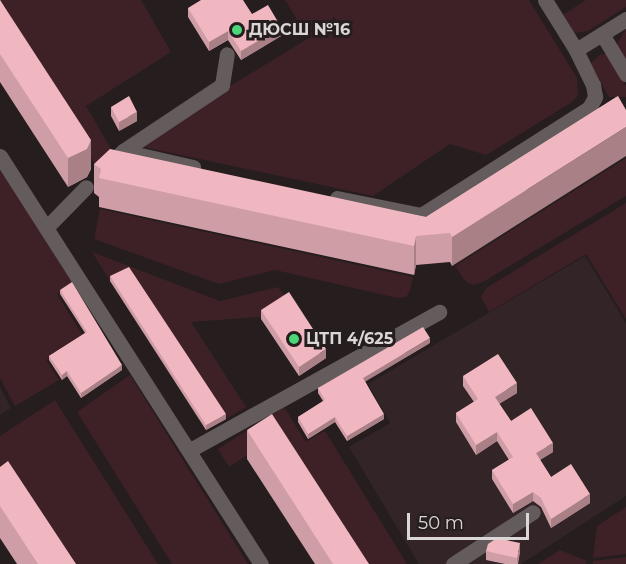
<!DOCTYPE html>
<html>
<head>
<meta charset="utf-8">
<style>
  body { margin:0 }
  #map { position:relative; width:626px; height:564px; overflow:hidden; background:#251d1e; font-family:Montserrat,sans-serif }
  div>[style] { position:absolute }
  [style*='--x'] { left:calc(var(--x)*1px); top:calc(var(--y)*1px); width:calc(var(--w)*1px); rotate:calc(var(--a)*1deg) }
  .built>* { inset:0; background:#322427 }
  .green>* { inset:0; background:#3e2126 }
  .minor>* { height:15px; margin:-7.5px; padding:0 7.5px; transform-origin:7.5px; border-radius:7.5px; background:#645b5c }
  .wall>* { inset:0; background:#ce9da5 }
  .shaded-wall>* { inset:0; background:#a88086 }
  .building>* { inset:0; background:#f0b7c0 }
  .dots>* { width:16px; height:16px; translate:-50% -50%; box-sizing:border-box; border:3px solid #251d1e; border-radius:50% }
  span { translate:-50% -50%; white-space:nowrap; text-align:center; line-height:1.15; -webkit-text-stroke:6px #251d1e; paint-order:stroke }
  .poi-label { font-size:16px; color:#dcd7d7; font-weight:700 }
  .left { translate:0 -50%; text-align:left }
  .scale { position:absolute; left:407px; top:513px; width:122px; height:27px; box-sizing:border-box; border:3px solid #dcd7d7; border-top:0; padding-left:8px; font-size:18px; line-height:21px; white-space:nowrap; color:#dcd7d7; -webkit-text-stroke:4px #251d1e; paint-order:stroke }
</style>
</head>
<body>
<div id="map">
  <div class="built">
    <div style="clip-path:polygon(585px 256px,626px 323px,626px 496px,521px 564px,419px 564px,349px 447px,390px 423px,368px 384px)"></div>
    <div style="clip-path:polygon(0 387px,11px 408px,0 415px)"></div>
  </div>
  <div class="green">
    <div style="clip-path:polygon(0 0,141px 0,171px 52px,86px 106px,111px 149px,95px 164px,0 17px)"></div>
    <div style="clip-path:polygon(285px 0,369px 0,370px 2px,309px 39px)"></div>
    <div style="clip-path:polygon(371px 0,529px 0,577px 78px,578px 95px,572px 102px,486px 155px,450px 144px,373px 196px,134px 145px)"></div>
    <div style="clip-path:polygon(586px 0,626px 0,626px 7px,588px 31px,574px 33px,561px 16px)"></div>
    <div style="clip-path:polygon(626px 29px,626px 64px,617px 44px)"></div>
    <div style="clip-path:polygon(601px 54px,607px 54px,626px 86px,626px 97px,609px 97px,590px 64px)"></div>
    <div style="clip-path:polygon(626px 158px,626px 196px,483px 282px,474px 285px,466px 282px,455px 266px)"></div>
    <div style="clip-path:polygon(0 170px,74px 283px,57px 294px,83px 336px,46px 360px,59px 380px,15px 406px,0 378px)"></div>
    <div style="clip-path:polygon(626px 203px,626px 319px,586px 254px,489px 312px,481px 297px,486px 288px)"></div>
    <div style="clip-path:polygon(100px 209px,413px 277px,410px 291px,406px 297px,397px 298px,275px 270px,219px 284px,94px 239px)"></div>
    <div style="clip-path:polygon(92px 252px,220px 301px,278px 287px,287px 299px,260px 317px,191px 322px,246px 407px,228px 418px,129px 269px,109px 279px)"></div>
    <div style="clip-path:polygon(130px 375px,248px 564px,172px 564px,77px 412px)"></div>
    <div style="clip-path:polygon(55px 400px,158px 564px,59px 564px,0 474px,0 436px)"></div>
    <div style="clip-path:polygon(284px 407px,306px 442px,325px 431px,407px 564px,355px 564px,273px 438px,229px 467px,218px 449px)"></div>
    <div style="clip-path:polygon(626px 507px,626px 554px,593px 558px,597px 526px)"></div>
    <div style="clip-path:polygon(560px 550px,587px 561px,586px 564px,538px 564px)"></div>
    <div style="clip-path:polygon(626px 557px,626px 564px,593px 564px,593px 561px)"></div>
  </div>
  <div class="minor">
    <div style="--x:545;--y:0;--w:59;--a:58.2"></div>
    <div style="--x:576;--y:50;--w:59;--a:-31.8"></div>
    <div style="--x:602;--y:34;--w:47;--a:59"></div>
    <div style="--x:123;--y:151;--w:119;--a:-33.7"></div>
    <div style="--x:222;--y:85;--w:31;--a:-81"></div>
    <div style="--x:0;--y:156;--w:484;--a:57.4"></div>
    <div style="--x:108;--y:165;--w:21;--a:-43"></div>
    <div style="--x:123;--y:151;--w:72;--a:12.9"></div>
    <div style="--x:337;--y:198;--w:86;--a:11.4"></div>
    <div style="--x:421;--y:215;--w:199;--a:-32.5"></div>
    <div style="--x:589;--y:108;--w:13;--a:-61"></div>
    <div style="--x:595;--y:97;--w:12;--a:-99"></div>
    <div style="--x:593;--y:85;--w:39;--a:-116"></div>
    <div style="--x:46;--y:228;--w:57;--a:-45.7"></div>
    <div style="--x:190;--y:450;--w:285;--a:-29"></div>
    <div style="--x:453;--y:564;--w:95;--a:-33"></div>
  </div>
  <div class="wall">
    <div style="clip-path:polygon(0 0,91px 169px,87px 177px,68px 187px,0 82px)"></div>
    <div style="clip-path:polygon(188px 8px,252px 14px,281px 36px,241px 60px,228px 40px,209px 51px,188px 17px)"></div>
    <div style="clip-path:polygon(618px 96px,452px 266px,450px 262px,416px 265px,414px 275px,99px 207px,99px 197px,94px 193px,94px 164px,426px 217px)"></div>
    <div style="clip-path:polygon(111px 107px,137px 121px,119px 131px,111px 116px)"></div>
    <div style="clip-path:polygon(110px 276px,226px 419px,206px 430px,110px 281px)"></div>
    <div style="clip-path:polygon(60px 290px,122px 370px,81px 398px,67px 376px,62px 380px,49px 360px,49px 356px,85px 333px,60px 294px)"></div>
    <div style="clip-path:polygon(261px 310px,326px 358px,299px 376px,261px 319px)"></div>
    <div style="clip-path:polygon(430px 343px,365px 381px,384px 419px,347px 441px,335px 422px,308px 439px,298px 422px,298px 417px,323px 401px,318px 393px,318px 388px)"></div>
    <div style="clip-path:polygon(463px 376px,517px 393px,499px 404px,511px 421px,553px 452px,540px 460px,551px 477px,590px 503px,551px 528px,541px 507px,533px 501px,513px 513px,492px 479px,492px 470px,509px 460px,497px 441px,476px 455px,456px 422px,456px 413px,474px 402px,463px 386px)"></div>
    <div style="clip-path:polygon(247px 430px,369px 564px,315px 564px,247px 459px)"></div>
    <div style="clip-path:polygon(0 467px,76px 564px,17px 564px,0 538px)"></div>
    <div style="clip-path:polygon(486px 551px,520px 552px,518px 564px,505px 564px,486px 560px)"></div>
  </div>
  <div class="shaded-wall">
    <div style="clip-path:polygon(281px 27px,281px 36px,241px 60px,241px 51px)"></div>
    <div style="clip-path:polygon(228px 31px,228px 40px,209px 51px,209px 42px)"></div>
    <div style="clip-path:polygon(137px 112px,137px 121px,119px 131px,119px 122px)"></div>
    <div style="clip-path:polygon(626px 127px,626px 156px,452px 266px,452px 237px)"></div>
    <div style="clip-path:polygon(91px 140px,91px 169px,87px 177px,68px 187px,68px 158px)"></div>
    <div style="clip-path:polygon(416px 236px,416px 265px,414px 275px,414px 246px)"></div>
    <div style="clip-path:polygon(430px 338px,430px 343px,363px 383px,363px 378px)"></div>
    <div style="clip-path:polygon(326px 349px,326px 358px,299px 376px,299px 367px)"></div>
    <div style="clip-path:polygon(122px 365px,122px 370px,81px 398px,81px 393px)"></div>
    <div style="clip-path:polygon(67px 371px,67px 376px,62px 380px,62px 375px)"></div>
    <div style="clip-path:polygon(517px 383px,517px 393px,495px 406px,495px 397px)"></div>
    <div style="clip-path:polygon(226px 414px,226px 419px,206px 430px,206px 425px)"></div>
    <div style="clip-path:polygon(384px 414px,384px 419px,347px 441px,347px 436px)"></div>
    <div style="clip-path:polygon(335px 417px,335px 422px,308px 439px,308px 434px)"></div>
    <div style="clip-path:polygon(497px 432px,497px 441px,476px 455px,476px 445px)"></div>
    <div style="clip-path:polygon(553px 443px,553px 452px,536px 462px,536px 453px)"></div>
    <div style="clip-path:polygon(533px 492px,533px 501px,513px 513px,513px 504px)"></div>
    <div style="clip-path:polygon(590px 494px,590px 503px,551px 528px,551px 519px)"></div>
    <div style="clip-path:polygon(520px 543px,520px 552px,517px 564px,517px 558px)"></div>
  </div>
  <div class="building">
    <div style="clip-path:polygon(0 0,91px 140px,87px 149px,68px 158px,0 54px)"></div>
    <div style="clip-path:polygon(201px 0,243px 0,252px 14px,268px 5px,281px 27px,241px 51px,228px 31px,209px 42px,188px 8px)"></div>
    <div style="clip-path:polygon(129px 96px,137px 112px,119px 122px,111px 107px)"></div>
    <div style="clip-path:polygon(618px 96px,626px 110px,626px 127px,452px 237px,450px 233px,416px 236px,414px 246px,99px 178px,101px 169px,94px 164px,110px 149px,426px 217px)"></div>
    <div style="clip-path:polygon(129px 267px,226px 414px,206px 425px,110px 276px)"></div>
    <div style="clip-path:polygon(72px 282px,122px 365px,81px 393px,67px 371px,62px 375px,49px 356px,87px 332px,60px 290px)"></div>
    <div style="clip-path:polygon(289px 292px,326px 349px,299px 367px,261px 310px)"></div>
    <div style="clip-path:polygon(423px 327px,430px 338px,363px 378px,384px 414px,347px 436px,335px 417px,308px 434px,298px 417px,325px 400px,318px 388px)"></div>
    <div style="clip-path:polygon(498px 354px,517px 383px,495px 397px,511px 421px,531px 408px,553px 443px,536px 453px,551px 477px,571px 464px,590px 494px,551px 519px,541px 498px,533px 492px,513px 504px,492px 470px,513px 457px,497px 432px,476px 445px,456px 413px,478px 399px,463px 376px)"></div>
    <div style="clip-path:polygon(272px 414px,369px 564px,333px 564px,247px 430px)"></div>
    <div style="clip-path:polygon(8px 461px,76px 564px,38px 564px,0 506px,0 467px)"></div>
    <div style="clip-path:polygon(497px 538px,520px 543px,517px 558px,486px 551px,488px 544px)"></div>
  </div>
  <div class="dots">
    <div style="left:237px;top:30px;background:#4bd677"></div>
    <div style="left:294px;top:339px;background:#4bd677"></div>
  </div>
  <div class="poi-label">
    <span class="left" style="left:249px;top:30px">ДЮСШ №16</span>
    <span class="left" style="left:306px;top:339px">ЦТП 4/625</span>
  </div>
  <div class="scale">50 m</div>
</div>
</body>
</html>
